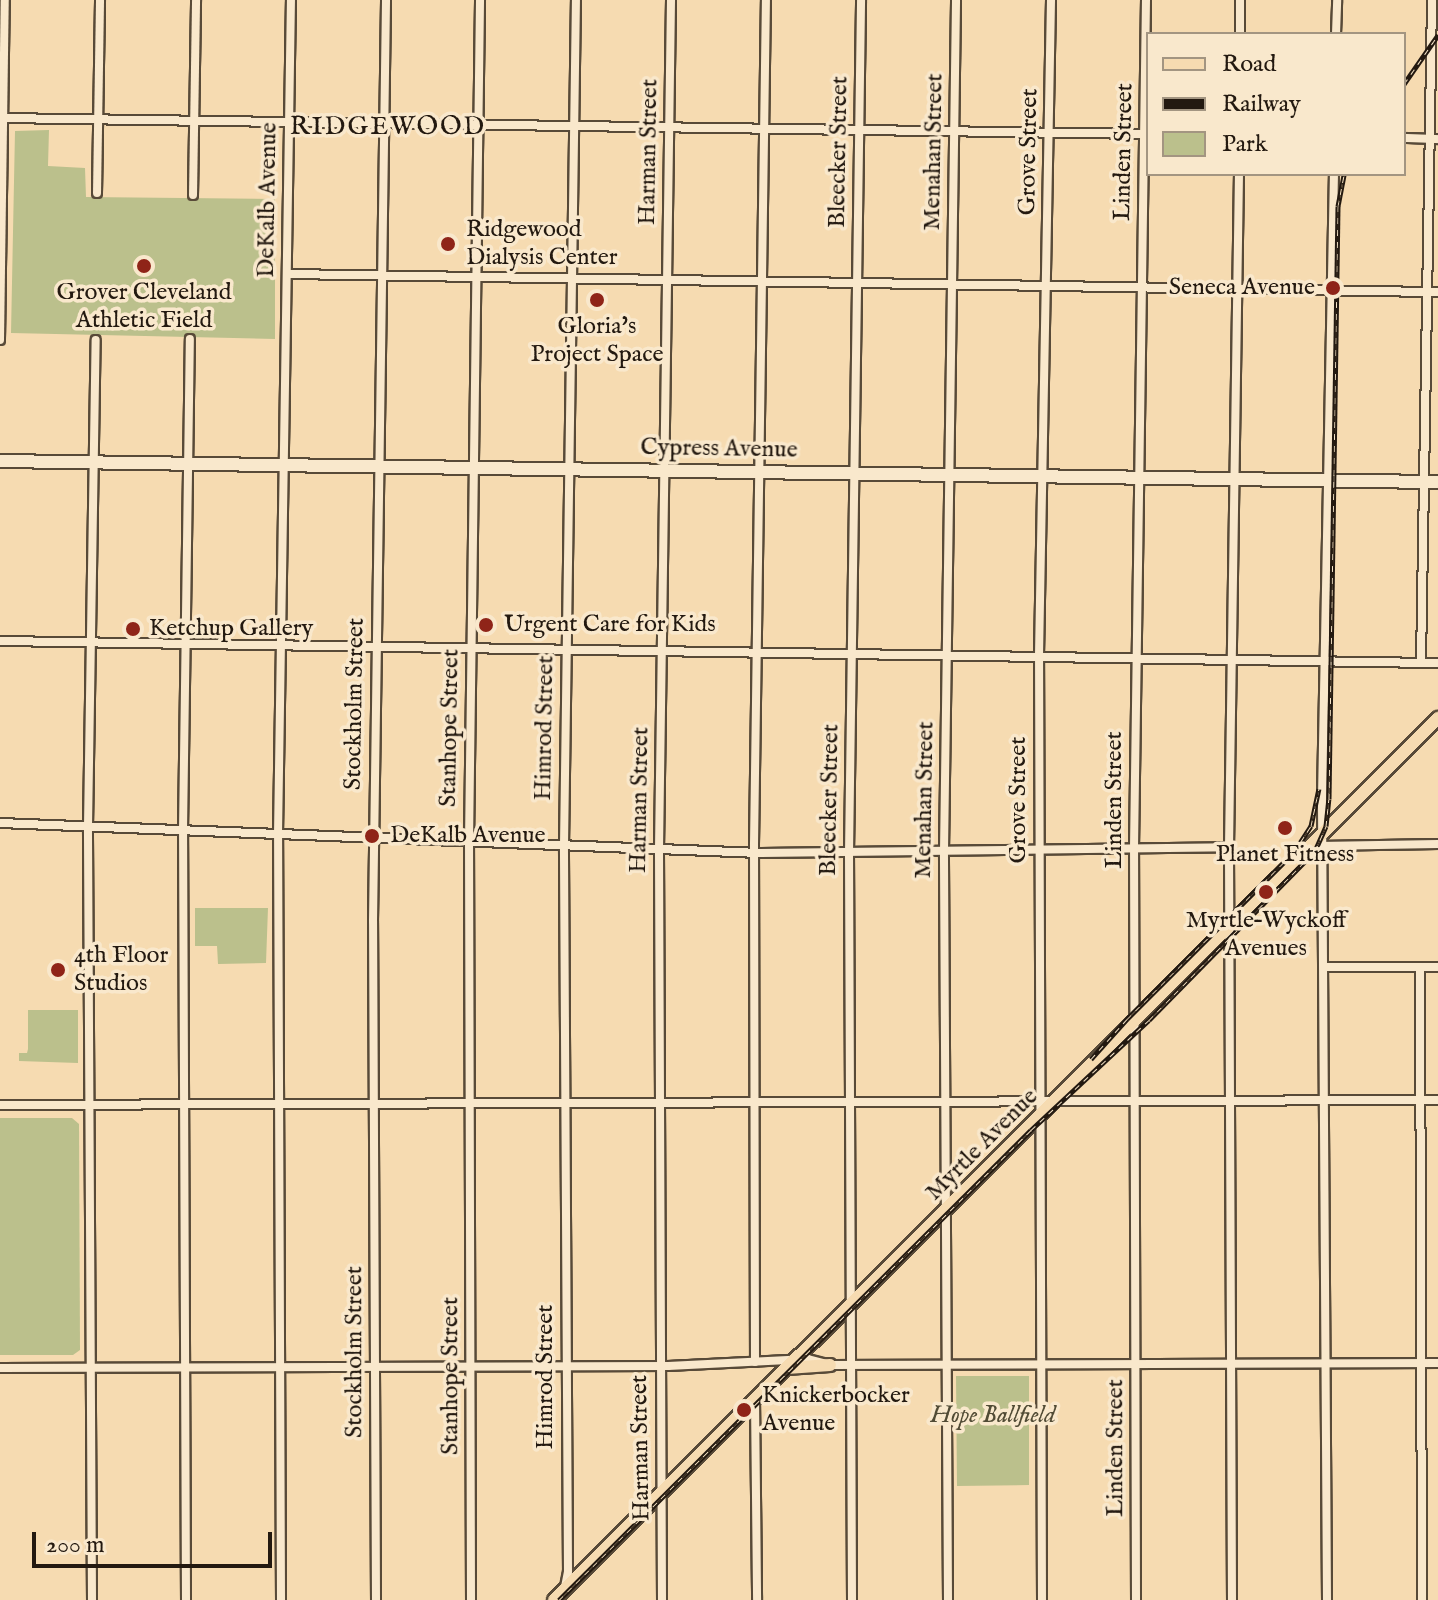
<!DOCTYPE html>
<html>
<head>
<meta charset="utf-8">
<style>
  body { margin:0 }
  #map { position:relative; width:1438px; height:1600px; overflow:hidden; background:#f6dbb1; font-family:"IM FELL English",serif }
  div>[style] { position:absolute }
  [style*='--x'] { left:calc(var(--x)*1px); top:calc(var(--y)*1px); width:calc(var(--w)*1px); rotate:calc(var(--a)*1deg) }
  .green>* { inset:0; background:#bbc08c }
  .roads { filter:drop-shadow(2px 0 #584a38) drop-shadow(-2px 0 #584a38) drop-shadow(0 2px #584a38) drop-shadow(0 -2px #584a38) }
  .minor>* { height:8px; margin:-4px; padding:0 4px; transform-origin:4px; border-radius:4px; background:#f9e8cc }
  .secondary>* { height:12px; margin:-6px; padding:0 6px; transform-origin:6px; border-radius:6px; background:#f9e8cc }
  .primary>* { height:12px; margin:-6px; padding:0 6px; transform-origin:6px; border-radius:6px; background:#f6dbb1 }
  .rail>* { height:5px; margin-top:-2.5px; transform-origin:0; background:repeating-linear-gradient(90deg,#f9e8cc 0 6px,#231910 0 12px); box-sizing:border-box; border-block:2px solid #231910 }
  .dots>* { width:22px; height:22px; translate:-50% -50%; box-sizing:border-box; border:4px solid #f9e8cc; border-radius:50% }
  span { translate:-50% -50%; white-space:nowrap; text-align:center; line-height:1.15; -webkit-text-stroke:7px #f9e8cc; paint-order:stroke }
  .street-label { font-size:24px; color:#231910 }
  .poi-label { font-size:24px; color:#231910 }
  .left { translate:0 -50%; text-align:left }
  .right { translate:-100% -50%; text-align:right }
  .park-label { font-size:24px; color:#514b35; font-style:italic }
  .neighbourhood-label { font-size:26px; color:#231910; letter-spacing:2px }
  .legend { position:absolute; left:1146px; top:32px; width:260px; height:144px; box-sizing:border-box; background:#f9e8cc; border:2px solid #a39581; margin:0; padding:10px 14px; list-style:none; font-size:24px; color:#231910 }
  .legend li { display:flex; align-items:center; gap:16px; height:40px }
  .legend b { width:40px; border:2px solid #a39581 }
  .scale { position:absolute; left:32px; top:1532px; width:240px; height:36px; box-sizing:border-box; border:4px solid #231910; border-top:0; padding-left:10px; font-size:24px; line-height:28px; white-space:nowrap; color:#231910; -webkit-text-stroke:6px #f9e8cc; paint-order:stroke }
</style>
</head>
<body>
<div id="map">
  <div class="green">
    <div style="clip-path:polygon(49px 130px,48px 166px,85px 168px,86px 197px,275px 199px,275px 339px,11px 333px,15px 131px)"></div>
    <div style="clip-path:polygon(195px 908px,268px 908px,266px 963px,218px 964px,217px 946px,195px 946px)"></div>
    <div style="clip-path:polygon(28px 1010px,78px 1010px,78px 1063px,19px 1061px,19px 1053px,27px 1053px,28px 1049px)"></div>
    <div style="clip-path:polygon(0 1118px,72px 1118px,79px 1124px,80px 1350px,73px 1355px,0 1355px)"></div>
    <div style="clip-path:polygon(956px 1376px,1029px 1376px,1029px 1485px,957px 1486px)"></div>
  </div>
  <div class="roads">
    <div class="minor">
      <div style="--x:1240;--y:34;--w:34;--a:-90"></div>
      <div style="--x:1336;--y:34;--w:34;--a:-88"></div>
      <div style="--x:0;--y:118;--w:1147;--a:0.8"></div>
      <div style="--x:1404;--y:138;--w:34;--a:2"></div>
      <div style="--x:97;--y:193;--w:193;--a:-89.1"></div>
      <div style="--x:193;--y:195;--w:195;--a:-89.1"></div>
      <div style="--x:287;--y:274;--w:1151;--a:0.9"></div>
      <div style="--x:0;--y:340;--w:340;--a:-89.2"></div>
      <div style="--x:0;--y:641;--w:1438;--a:0.88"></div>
      <div style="--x:1421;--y:663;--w:663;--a:-89.05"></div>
      <div style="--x:0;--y:823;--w:762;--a:2.26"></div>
      <div style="--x:761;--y:853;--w:468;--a:-0.7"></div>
      <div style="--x:1319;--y:846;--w:119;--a:-1"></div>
      <div style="--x:1324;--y:967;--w:114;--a:0"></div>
      <div style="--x:1420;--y:967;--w:633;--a:89.82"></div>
      <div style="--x:0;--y:1105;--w:1438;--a:-0.2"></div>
      <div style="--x:755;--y:1362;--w:518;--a:-90.11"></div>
      <div style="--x:754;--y:844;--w:844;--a:-89.19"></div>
      <div style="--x:0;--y:1368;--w:668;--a:-0.17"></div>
      <div style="--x:668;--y:1366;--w:140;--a:-2.9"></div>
      <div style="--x:808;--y:1359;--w:23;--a:15"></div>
      <div style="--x:830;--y:1365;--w:608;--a:-0.19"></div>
      <div style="--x:755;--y:1400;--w:200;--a:89.4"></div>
      <div style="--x:565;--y:1587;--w:15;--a:-79"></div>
      <div style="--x:568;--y:1572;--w:727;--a:-90.32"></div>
      <div style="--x:564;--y:845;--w:845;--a:-89.19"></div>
      <div style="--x:92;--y:1600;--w:774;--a:-90.3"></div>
      <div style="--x:88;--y:826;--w:486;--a:-89.1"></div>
      <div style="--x:186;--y:1600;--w:770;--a:-90.22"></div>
      <div style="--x:183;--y:830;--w:491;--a:-89.2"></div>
      <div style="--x:281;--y:1600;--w:766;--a:-90.22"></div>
      <div style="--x:278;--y:834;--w:834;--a:-89.11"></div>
      <div style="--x:376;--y:1600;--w:679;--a:-90.25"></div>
      <div style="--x:373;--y:921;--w:921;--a:-89.19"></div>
      <div style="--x:471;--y:1600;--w:758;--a:-90.15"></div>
      <div style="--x:469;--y:842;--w:842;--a:-89.25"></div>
      <div style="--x:662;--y:1600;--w:751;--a:-90.23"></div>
      <div style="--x:659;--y:849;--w:849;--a:-89.19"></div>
      <div style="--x:852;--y:1600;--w:747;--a:-90.23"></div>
      <div style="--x:849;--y:853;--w:853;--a:-89.19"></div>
      <div style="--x:948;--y:1600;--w:749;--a:-90.31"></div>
      <div style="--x:944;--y:851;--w:851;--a:-89.19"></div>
      <div style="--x:1042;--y:1600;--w:945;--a:-90.18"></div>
      <div style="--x:1039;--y:655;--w:655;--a:-88.95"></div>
      <div style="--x:1136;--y:1600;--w:752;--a:-90.15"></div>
      <div style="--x:1134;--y:848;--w:848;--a:-89.19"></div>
      <div style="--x:1232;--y:1600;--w:753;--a:-90.23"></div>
      <div style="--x:1229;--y:847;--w:673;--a:-89.15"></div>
      <div style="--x:1327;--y:1600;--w:803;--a:-90.36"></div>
      <div style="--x:1322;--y:797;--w:623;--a:-88.9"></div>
    </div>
    <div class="secondary">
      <div style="--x:0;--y:461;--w:1438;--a:0.84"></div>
    </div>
    <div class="primary">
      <div style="--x:787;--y:1368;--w:43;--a:-4"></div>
      <div style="--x:554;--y:1600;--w:1249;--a:-44.94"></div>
    </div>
  </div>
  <div class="rail">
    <div style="--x:1404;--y:84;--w:60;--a:-55.2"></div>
    <div style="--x:1091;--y:1059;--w:54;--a:-48"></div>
    <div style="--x:1127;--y:1019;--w:236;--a:-45"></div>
    <div style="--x:1294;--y:852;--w:31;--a:-57"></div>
    <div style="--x:1311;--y:826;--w:38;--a:-78"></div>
    <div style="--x:559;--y:1600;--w:666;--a:-44.88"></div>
    <div style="--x:1031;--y:1130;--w:161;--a:-43"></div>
    <div style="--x:1149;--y:1020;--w:237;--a:-45.5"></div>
    <div style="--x:1315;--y:851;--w:27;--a:-66"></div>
    <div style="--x:1326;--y:826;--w:27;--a:-84"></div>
    <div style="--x:1329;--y:799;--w:593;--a:-89.13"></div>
    <div style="--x:1338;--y:206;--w:33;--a:-79"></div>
  </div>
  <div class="dots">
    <div style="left:448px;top:244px;background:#8f2418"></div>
    <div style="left:144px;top:266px;background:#8f2418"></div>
    <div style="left:1333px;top:288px;background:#8f2418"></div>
    <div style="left:597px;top:300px;background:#8f2418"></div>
    <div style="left:486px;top:625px;background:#8f2418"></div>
    <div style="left:133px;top:629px;background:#8f2418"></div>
    <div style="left:1285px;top:828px;background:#8f2418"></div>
    <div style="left:372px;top:836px;background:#8f2418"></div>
    <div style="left:1266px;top:892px;background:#8f2418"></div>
    <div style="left:58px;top:970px;background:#8f2418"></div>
    <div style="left:744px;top:1410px;background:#8f2418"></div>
  </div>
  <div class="street-label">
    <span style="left:649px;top:152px;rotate:-89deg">Harman Street</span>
    <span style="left:839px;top:152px;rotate:-89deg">Bleecker Street</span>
    <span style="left:934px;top:152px;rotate:-89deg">Menahan Street</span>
    <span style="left:1029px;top:152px;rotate:-89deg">Grove Street</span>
    <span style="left:1124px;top:152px;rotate:-89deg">Linden Street</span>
    <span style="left:268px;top:200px;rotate:-89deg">DeKalb Avenue</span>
    <span style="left:719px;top:449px;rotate:1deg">Cypress Avenue</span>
    <span style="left:355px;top:704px;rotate:-89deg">Stockholm Street</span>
    <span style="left:450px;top:728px;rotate:-89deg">Stanhope Street</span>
    <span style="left:545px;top:728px;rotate:-89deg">Himrod Street</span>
    <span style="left:640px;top:800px;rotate:-89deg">Harman Street</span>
    <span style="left:830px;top:800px;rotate:-89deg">Bleecker Street</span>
    <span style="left:925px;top:800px;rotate:-89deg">Menahan Street</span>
    <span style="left:1019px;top:800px;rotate:-90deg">Grove Street</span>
    <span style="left:1115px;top:800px;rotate:-90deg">Linden Street</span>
    <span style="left:982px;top:1145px;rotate:-45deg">Myrtle Avenue</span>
    <span style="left:355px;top:1352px;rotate:-90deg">Stockholm Street</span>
    <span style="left:451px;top:1376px;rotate:-90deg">Stanhope Street</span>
    <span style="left:546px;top:1377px;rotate:-90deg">Himrod Street</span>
    <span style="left:641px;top:1448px;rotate:-91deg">Harman Street</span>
    <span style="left:1116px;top:1448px;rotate:-90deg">Linden Street</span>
  </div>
  <div class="poi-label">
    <span class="left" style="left:466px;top:244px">Ridgewood<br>Dialysis Center</span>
    <span class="right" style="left:1315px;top:288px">Seneca Avenue</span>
    <span style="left:144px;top:307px">Grover Cleveland<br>Athletic Field</span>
    <span style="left:597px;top:341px">Gloria's<br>Project Space</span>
    <span class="left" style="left:504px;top:625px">Urgent Care for Kids</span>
    <span class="left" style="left:149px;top:629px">Ketchup Gallery</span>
    <span class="left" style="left:390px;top:836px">DeKalb Avenue</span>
    <span style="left:1285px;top:855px">Planet Fitness</span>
    <span style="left:1266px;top:935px">Myrtle–Wyckoff<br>Avenues</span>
    <span class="left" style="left:74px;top:970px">4th Floor<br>Studios</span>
    <span class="left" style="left:762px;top:1410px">Knickerbocker<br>Avenue</span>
  </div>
  <div class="park-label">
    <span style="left:993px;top:1416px">Hope Ballfield</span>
  </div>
  <div class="neighbourhood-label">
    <span style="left:388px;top:127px">RIDGEWOOD</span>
  </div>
  <ul class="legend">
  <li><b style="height:10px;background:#f6dbb1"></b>Road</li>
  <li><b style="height:10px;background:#231910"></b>Railway</li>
  <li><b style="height:22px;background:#bbc08c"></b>Park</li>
  </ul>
  <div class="scale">200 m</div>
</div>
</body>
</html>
